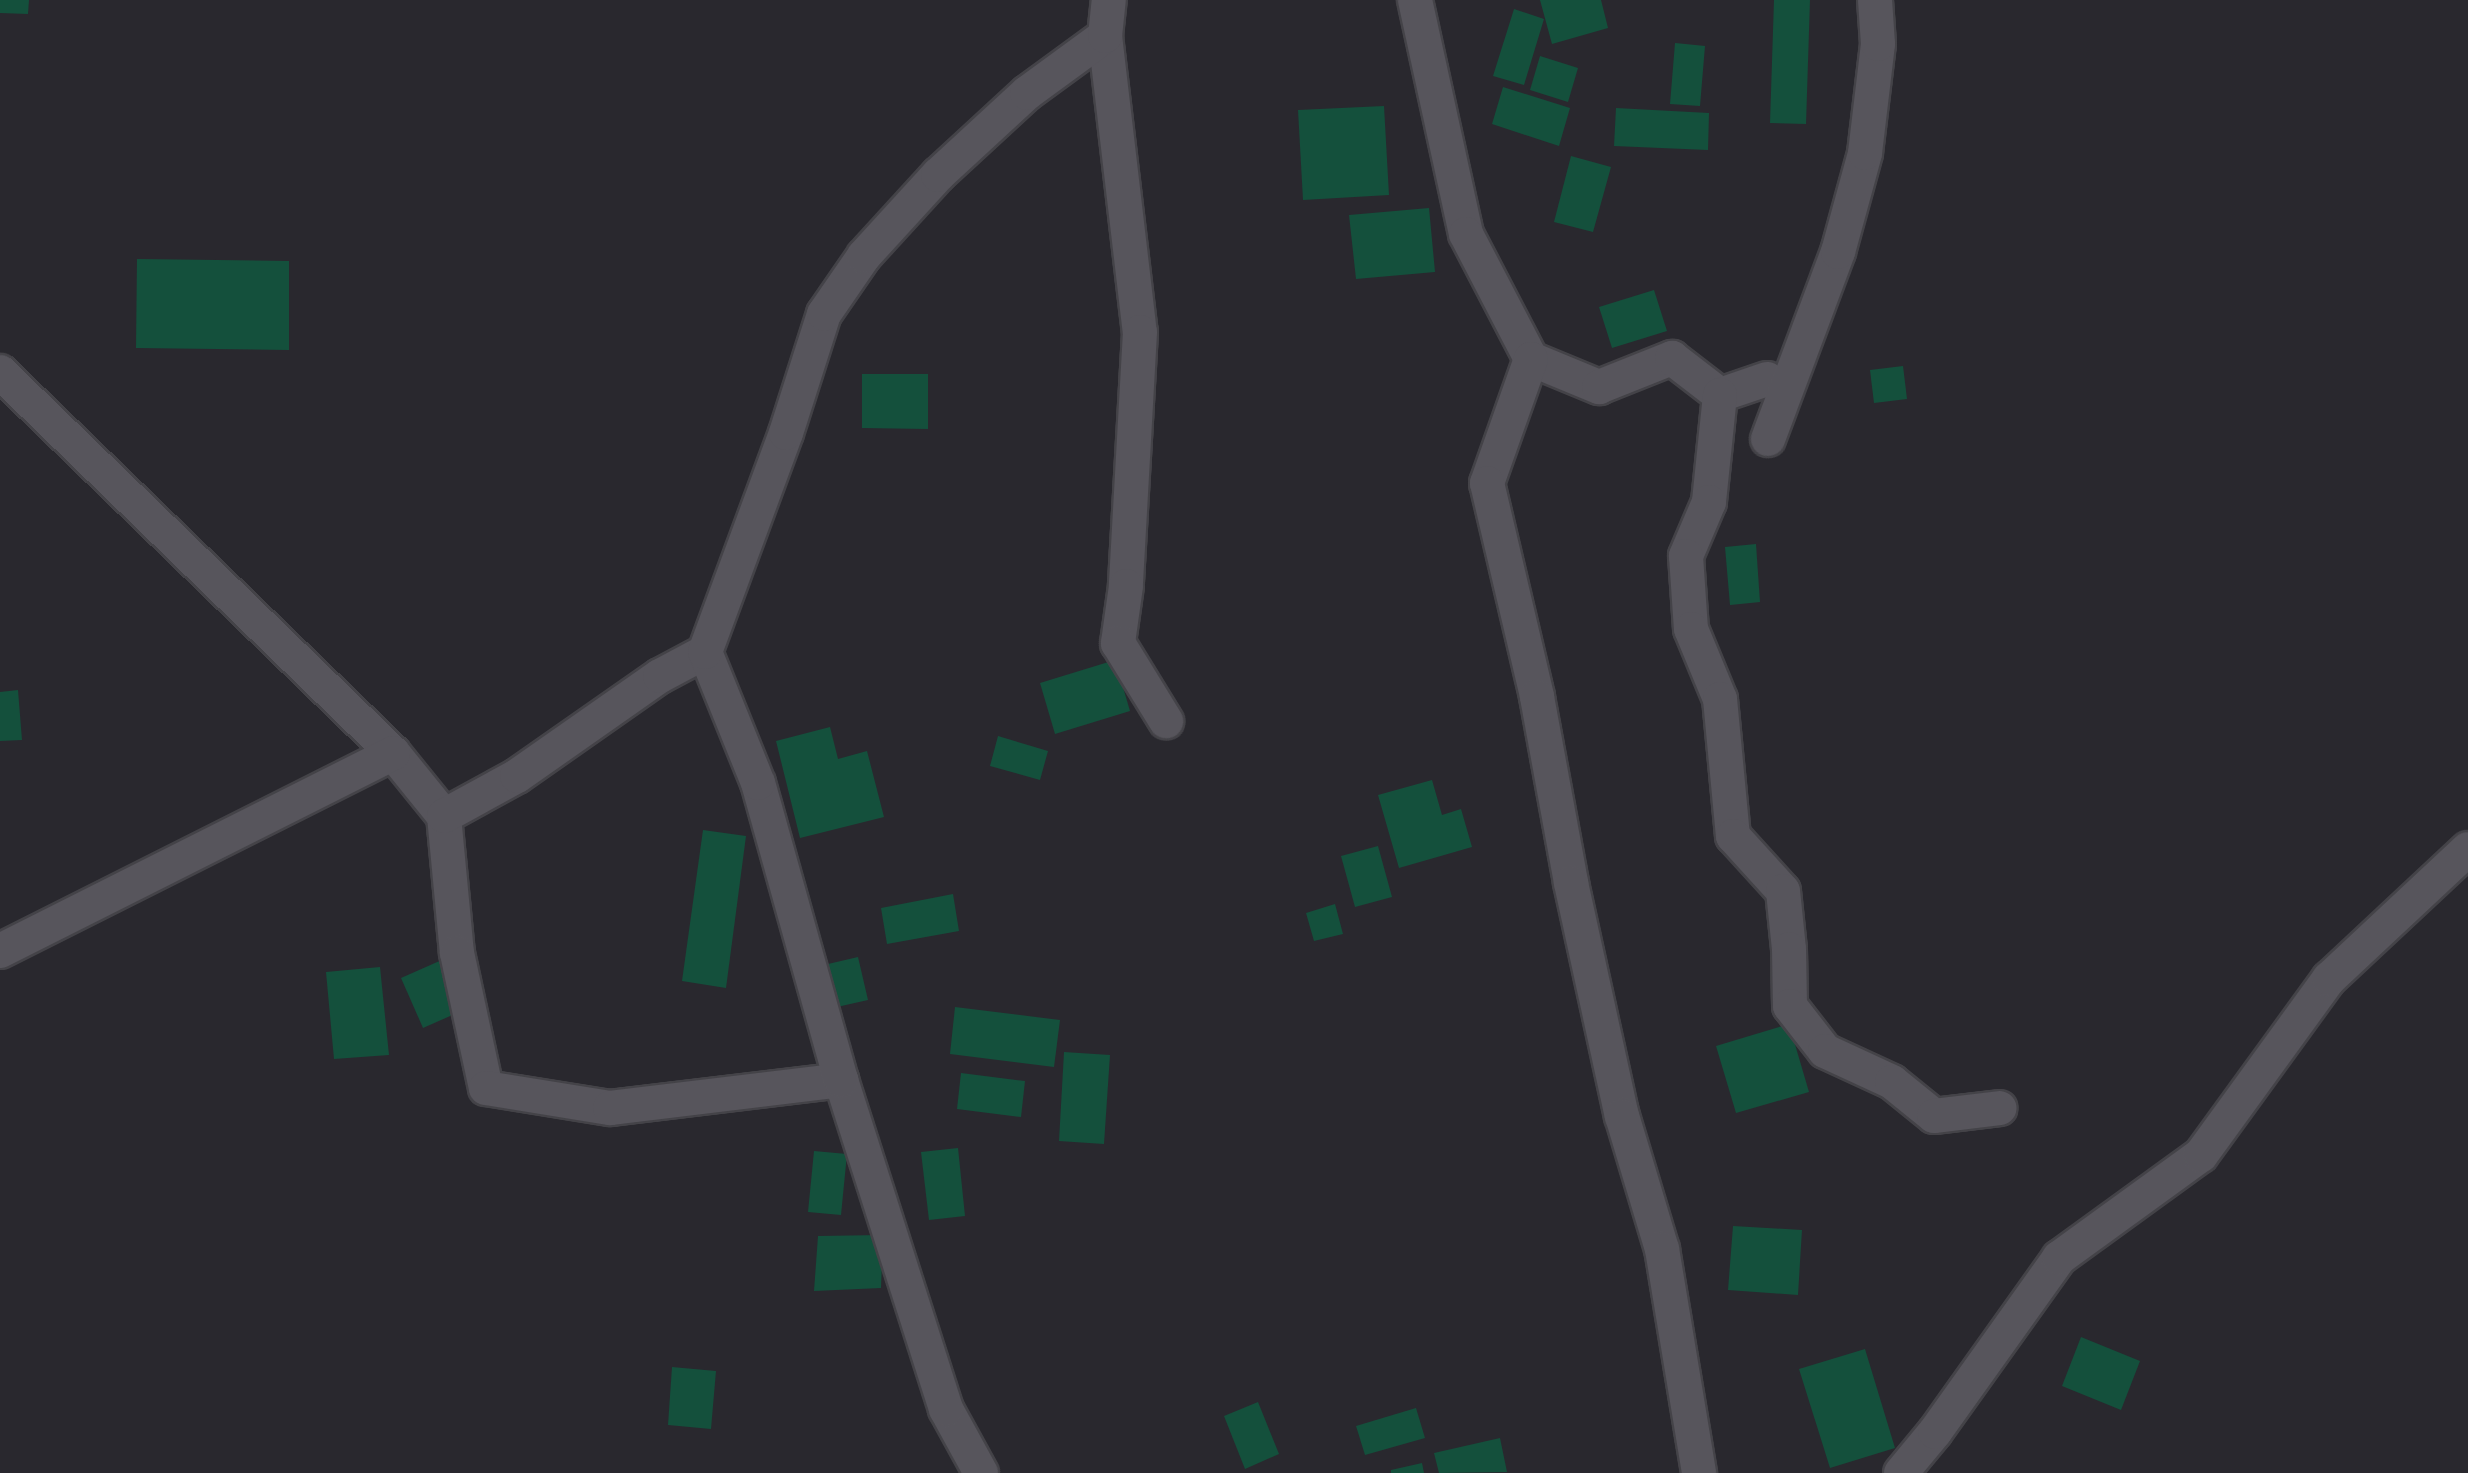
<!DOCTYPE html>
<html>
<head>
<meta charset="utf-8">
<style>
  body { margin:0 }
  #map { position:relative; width:2468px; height:1473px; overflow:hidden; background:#29282e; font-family:Karla,sans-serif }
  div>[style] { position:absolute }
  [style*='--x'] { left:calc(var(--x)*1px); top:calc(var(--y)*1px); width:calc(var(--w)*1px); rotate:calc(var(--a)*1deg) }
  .building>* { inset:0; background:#14503c }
  .roads { filter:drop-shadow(2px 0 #444348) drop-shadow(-2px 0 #444348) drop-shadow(0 2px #444348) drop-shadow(0 -2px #444348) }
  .street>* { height:34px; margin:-17px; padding:0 17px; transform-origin:17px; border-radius:17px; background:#57555c }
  span { translate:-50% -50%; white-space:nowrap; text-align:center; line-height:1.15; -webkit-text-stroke:6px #29282e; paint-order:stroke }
</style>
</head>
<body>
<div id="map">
  <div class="building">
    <div style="clip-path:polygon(0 0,29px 0,28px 14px,0 13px)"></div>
    <div style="clip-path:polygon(1540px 0,1601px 0,1608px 28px,1552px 44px)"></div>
    <div style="clip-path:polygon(1774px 0,1810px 0,1806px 124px,1770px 123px)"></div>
    <div style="clip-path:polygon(1514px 9px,1544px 19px,1524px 85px,1493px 76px)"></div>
    <div style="clip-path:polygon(1675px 43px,1705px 46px,1700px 106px,1670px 104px)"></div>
    <div style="clip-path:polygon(1540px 56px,1578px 68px,1568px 102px,1530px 90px)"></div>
    <div style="clip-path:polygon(1503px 87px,1570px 108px,1559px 146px,1492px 124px)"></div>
    <div style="clip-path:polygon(1384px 106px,1389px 195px,1303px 200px,1298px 110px)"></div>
    <div style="clip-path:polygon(1616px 108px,1709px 113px,1708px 150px,1614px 146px)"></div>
    <div style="clip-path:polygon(1571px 156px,1611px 167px,1593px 232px,1554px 222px)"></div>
    <div style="clip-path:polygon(1429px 208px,1435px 272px,1356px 279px,1349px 215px)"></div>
    <div style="clip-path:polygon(137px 259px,289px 261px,289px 350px,136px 348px)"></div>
    <div style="clip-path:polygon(1654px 290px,1667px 331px,1612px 348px,1599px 307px)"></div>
    <div style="clip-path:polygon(1903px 366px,1907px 399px,1874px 403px,1870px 370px)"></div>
    <div style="clip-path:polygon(862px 374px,928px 374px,928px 429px,862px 428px)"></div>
    <div style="clip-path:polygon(1756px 544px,1760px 602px,1730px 605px,1725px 547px)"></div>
    <div style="clip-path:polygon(1115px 660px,1130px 711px,1055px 734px,1040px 683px)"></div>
    <div style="clip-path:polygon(18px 690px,22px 740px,0 741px,0 692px)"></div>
    <div style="clip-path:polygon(830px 727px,838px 759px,867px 751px,884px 817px,800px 838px,776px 741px)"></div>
    <div style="clip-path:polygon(998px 736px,1048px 751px,1040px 780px,990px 766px)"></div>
    <div style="clip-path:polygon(1432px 780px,1442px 815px,1461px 809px,1472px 847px,1399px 868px,1378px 795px)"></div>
    <div style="clip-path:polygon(703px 830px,746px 836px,726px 988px,682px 981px)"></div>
    <div style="clip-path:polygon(1378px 846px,1392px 897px,1355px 907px,1341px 856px)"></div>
    <div style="clip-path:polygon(953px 894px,959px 931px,887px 944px,881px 908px)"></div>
    <div style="clip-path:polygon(1335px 904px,1343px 934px,1314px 941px,1306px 913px)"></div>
    <div style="clip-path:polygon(858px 957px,868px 1000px,837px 1007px,828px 964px)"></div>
    <div style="clip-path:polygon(444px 959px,466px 1009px,423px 1028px,401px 978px)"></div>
    <div style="clip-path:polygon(380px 967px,389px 1055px,334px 1059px,326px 972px)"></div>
    <div style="clip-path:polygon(955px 1007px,1060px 1020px,1054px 1067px,950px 1054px)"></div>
    <div style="clip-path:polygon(1789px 1024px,1809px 1092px,1736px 1113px,1716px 1046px)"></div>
    <div style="clip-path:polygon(1064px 1052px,1110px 1055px,1104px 1144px,1059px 1141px)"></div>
    <div style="clip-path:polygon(961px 1073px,1025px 1081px,1021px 1117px,957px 1109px)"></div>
    <div style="clip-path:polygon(958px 1148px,965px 1216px,929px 1220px,921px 1152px)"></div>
    <div style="clip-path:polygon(814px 1151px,847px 1154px,841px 1215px,808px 1212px)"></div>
    <div style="clip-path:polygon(1733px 1226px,1802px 1230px,1798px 1295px,1728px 1290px)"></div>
    <div style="clip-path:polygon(883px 1235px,881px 1288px,814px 1291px,818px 1236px)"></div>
    <div style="clip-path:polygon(2081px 1337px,2140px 1361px,2121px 1410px,2062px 1386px)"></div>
    <div style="clip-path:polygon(1865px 1349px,1895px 1448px,1830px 1468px,1799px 1369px)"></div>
    <div style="clip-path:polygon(672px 1367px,716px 1371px,711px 1429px,668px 1425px)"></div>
    <div style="clip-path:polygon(1258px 1402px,1279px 1454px,1245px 1469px,1224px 1416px)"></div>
    <div style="clip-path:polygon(1416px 1408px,1425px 1438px,1365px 1455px,1356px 1426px)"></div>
    <div style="clip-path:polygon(1500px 1438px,1507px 1472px,1439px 1473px,1434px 1453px)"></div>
    <div style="clip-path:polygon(1422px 1463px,1424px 1473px,1391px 1473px,1391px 1470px)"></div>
  </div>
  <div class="roads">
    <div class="street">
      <div style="--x:1415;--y:0;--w:239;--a:77.7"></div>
      <div style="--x:1466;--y:234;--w:141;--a:62.5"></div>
      <div style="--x:1531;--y:359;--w:74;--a:22.4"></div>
      <div style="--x:1599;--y:387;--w:79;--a:-21.7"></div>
      <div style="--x:1672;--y:358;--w:61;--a:37.6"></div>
      <div style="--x:1720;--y:395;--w:50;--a:-18.8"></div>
      <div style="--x:1105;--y:36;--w:298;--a:83.3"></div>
      <div style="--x:1140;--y:332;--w:254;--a:93.2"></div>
      <div style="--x:1126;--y:586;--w:58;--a:98"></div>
      <div style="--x:1118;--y:643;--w:92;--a:58.4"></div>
      <div style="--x:1531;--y:359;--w:132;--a:109.5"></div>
      <div style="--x:1487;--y:483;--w:220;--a:76.8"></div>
      <div style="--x:1537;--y:697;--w:189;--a:79.6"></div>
      <div style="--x:1571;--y:883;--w:239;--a:77.7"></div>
      <div style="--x:1622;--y:1116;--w:139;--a:73.3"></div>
      <div style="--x:1662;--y:1249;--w:227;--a:80.6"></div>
      <div style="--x:0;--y:372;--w:547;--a:44.11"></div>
      <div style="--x:393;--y:753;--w:81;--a:51"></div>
      <div style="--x:444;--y:816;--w:138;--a:84.6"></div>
      <div style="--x:457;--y:953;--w:138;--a:77.9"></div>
      <div style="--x:486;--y:1088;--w:126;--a:9.2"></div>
      <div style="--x:610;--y:1108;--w:233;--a:-6.9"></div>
      <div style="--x:1720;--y:395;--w:108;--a:95.9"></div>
      <div style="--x:1709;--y:502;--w:59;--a:113.1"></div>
      <div style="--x:1686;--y:556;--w:73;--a:86.1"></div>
      <div style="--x:1691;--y:629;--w:76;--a:67.5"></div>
      <div style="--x:1720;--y:699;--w:138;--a:84.6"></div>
      <div style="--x:1733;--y:836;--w:74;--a:47.7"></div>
      <div style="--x:1783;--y:891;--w:58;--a:84.1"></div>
      <div style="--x:1789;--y:949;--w:57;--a:89"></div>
      <div style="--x:1790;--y:1006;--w:57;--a:52.1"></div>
      <div style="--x:1825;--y:1051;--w:74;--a:24.8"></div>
      <div style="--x:1892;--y:1082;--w:54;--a:39"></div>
      <div style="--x:1934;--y:1116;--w:66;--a:-6.9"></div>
      <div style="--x:1768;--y:439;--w:200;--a:-69.5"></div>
      <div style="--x:1838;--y:252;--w:103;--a:-74.7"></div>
      <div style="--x:1865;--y:153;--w:110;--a:-83.2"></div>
      <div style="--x:1878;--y:44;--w:44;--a:-93.9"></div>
      <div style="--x:444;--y:816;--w:83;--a:-28.7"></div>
      <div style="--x:517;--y:776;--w:174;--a:-35"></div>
      <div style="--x:660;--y:676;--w:51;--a:-28.1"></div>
      <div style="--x:0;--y:951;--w:440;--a:-26.7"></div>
      <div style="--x:981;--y:1473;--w:73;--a:-118.7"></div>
      <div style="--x:946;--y:1409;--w:345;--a:-107.7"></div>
      <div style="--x:841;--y:1080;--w:308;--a:-105.6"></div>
      <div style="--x:758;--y:783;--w:141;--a:-112"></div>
      <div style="--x:705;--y:652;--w:233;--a:-69.7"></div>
      <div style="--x:786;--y:433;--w:125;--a:-72.3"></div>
      <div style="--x:824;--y:314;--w:70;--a:-55.4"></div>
      <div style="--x:864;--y:256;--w:110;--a:-47.6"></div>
      <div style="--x:938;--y:175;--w:121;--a:-42.7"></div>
      <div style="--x:1027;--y:93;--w:97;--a:-36.2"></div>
      <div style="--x:1105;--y:36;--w:36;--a:-84"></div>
      <div style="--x:1901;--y:1473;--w:53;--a:-50.3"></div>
      <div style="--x:1935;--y:1432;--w:214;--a:-54.5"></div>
      <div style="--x:2059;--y:1258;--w:175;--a:-36"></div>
      <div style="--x:2201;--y:1155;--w:218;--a:-54"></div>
      <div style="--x:2329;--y:979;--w:190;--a:-43.1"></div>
    </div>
  </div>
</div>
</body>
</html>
